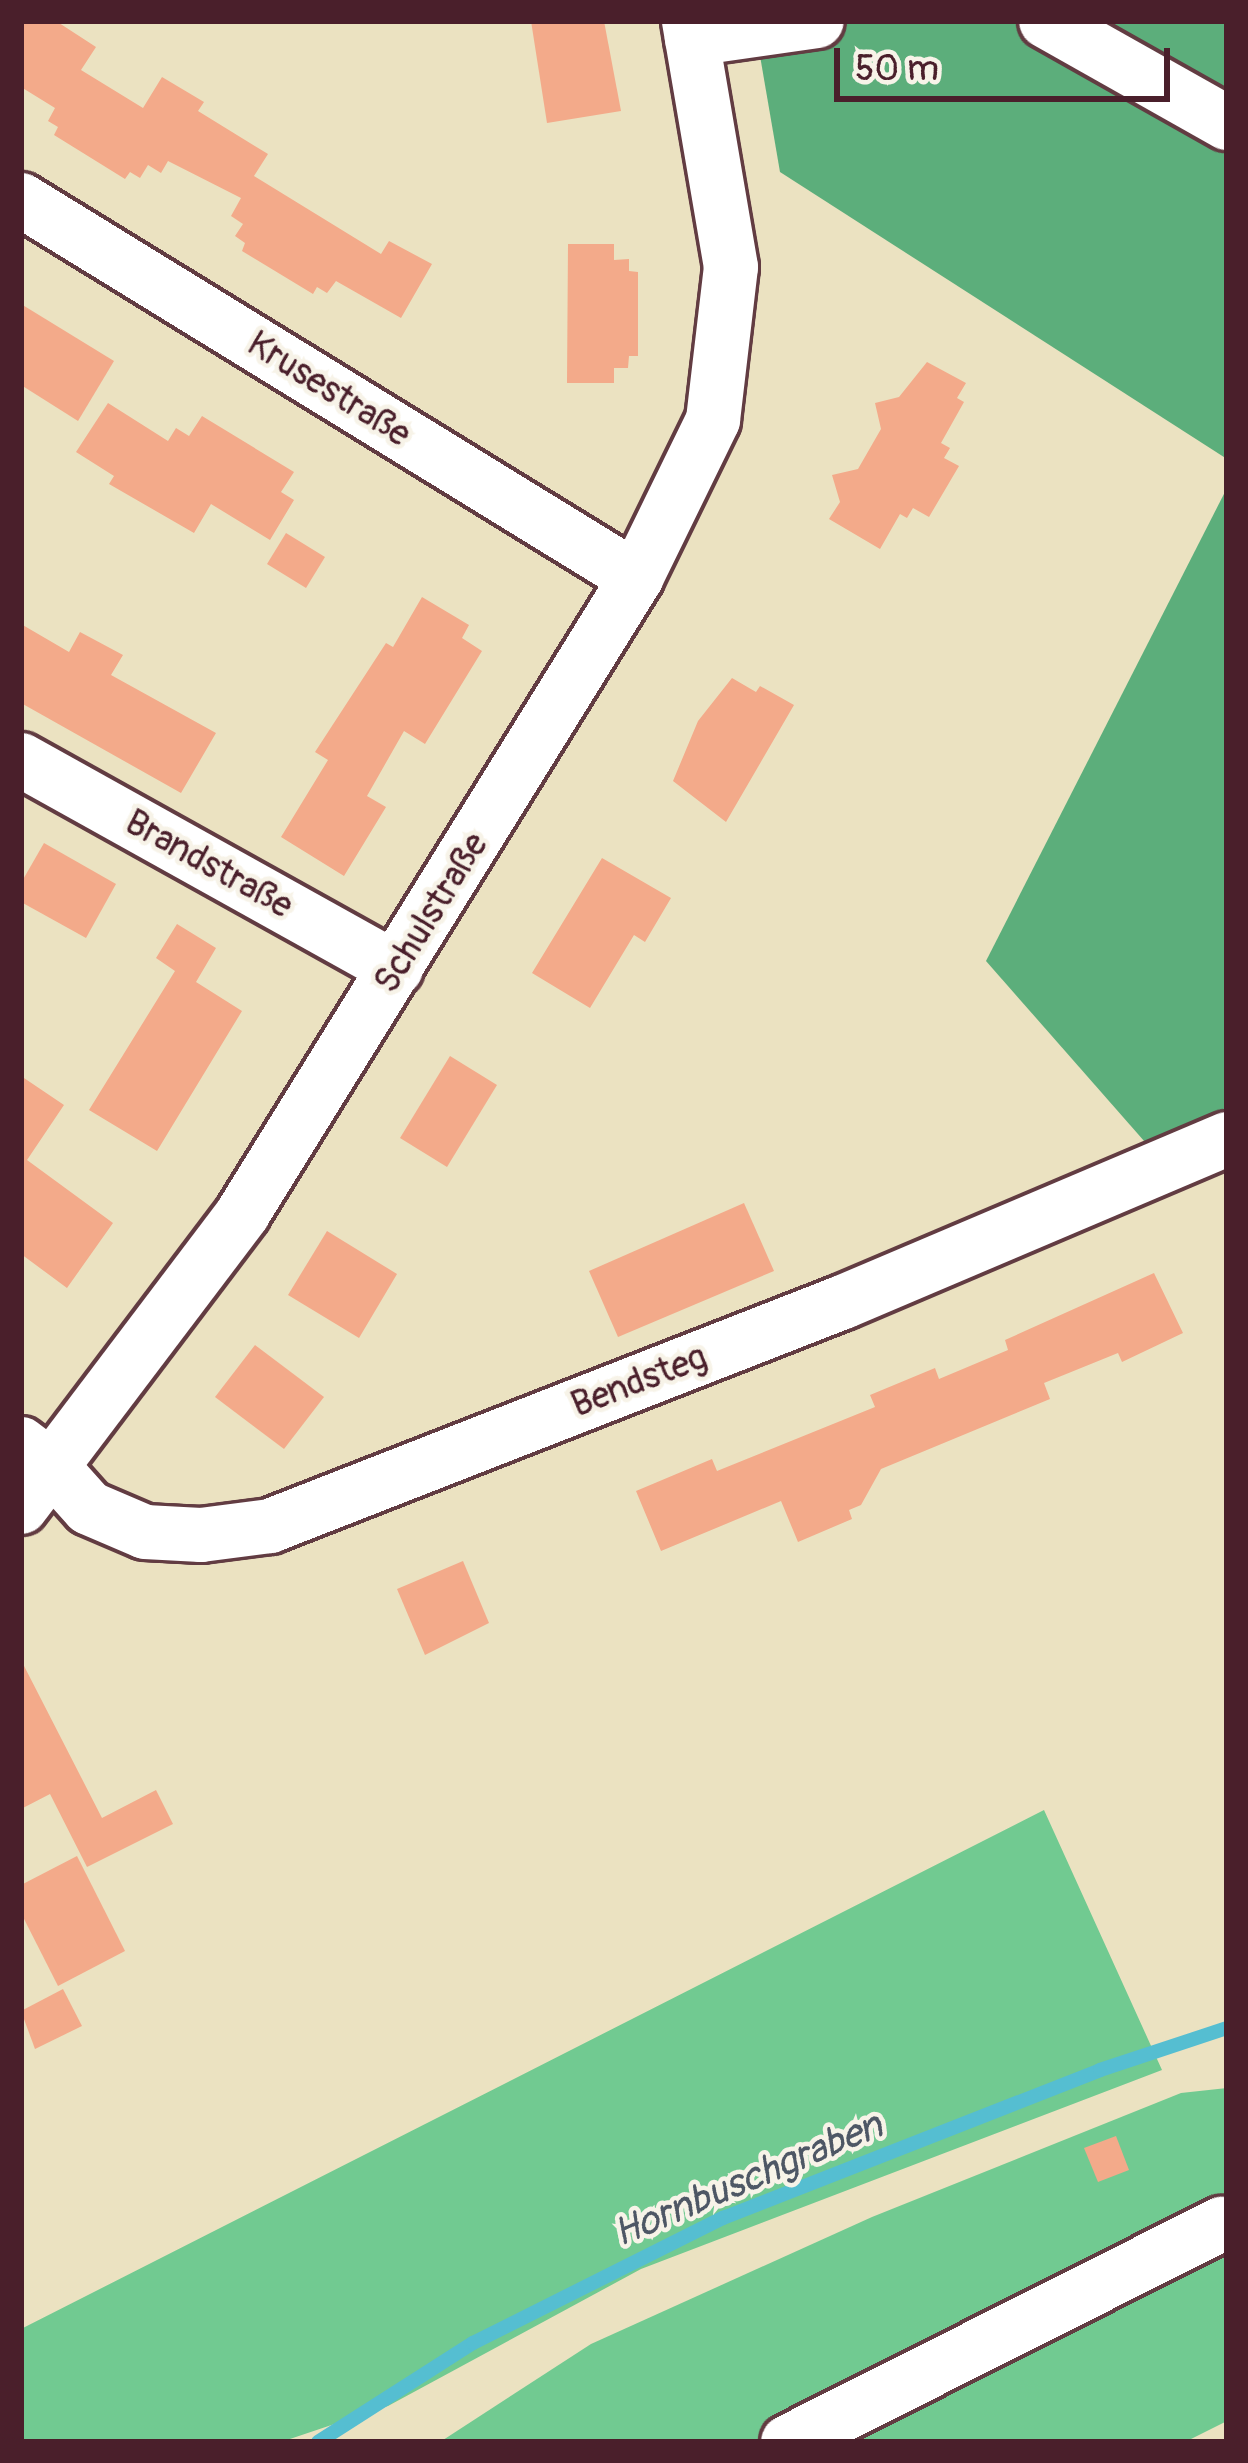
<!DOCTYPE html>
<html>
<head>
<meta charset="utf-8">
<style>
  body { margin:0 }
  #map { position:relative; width:1248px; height:2463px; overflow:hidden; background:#ebe2c1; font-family:Pangolin,sans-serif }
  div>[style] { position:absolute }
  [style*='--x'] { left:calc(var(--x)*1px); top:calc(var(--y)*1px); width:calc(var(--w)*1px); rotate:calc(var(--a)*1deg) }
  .green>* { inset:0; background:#71ca91 }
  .forest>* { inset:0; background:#5cae7b }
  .stream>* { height:14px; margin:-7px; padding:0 7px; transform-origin:7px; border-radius:7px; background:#55bed1 }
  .building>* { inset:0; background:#f3aa8a }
  .roads { filter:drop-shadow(3px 0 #623c42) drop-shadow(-3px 0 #623c42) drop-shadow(0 3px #623c42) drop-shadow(0 -3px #623c42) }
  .minor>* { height:54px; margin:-27px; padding:0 27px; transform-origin:27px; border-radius:27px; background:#fff }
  span { translate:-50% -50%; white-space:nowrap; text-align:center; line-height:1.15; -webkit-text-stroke:9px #f7f3e8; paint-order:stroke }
  .street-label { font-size:36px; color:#4a1f2b }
  .water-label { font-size:39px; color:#4e5765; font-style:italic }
  .frame { position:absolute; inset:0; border:24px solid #4a1f2b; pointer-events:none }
  .scale { position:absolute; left:834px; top:48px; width:336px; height:54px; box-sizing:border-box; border:6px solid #4a1f2b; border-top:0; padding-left:15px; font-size:36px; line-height:42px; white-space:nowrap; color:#4a1f2b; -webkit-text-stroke:9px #f7f3e8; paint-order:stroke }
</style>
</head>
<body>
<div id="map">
  <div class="green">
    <div style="clip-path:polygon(1044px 1810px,1162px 2070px,641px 2269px,388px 2406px,281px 2442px,21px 2442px,21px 2329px)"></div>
    <div style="clip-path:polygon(1227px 2088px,1227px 2421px,1185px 2442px,440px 2442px,591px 2344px,872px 2217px,1181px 2093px)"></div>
  </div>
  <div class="forest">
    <div style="clip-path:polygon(754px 21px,1227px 21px,1227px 459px,780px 172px)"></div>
    <div style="clip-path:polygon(1227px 488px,1227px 1112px,1152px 1150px,986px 961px)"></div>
  </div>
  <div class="stream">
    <div style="--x:318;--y:2442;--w:184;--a:-32.6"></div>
    <div style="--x:473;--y:2343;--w:280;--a:-26.6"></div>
    <div style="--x:723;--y:2218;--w:405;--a:-21.4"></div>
    <div style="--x:1100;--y:2070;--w:134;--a:-18.3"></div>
  </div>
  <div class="building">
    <div style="clip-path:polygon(21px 21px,56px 21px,96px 47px,81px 70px,143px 108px,162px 77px,204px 102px,198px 111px,268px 154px,254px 176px,381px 254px,389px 241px,432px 264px,401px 318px,336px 281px,327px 293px,317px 287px,313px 294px,242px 251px,245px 243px,235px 236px,243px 224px,231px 216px,241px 198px,168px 161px,161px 173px,148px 165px,140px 178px,130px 172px,125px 179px,54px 135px,58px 127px,48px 121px,55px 108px,21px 87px)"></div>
    <div style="clip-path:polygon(531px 21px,604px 21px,621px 111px,547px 123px)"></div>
    <div style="clip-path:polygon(568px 244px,614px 244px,614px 260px,629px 259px,629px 271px,638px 272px,638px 356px,629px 356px,628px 368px,614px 368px,614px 383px,567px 383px)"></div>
    <div style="clip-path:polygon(21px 304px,114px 361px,78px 421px,21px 385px)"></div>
    <div style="clip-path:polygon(927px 362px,966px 383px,957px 398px,964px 402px,941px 443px,950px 448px,944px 458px,959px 466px,929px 517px,913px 508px,907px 518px,900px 514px,880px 549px,829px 519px,840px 502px,832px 475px,858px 469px,881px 429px,875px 403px,899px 397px)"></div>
    <div style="clip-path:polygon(108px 403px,168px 441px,176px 428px,189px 436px,202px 416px,294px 472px,281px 492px,294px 500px,270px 540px,211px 504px,194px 533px,109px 484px,114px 476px,76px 452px)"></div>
    <div style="clip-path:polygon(286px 533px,325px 557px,306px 588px,267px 564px)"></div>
    <div style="clip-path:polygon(422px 597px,469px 625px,462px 638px,482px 651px,425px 744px,404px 731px,367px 796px,386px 807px,344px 876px,281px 837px,328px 760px,315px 752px,386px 643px,393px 647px)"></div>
    <div style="clip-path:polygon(21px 624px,69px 652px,80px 632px,123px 655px,111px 675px,216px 733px,181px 793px,21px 703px)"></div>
    <div style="clip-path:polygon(732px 678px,756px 692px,760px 686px,794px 705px,726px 822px,673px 781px,698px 721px)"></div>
    <div style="clip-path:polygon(44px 843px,116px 884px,86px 938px,21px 902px,21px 883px)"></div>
    <div style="clip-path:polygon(602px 858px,671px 898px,645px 942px,634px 935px,590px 1008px,532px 973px)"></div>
    <div style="clip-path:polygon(177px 924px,216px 948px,196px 982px,242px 1011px,157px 1151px,89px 1110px,175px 971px,156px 958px)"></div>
    <div style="clip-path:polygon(450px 1056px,497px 1085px,447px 1167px,400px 1138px)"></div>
    <div style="clip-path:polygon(21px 1076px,64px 1105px,27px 1160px,113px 1223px,67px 1288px,21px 1254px)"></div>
    <div style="clip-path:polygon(744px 1203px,774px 1271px,618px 1337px,589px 1271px)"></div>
    <div style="clip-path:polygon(327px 1231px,397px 1274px,359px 1338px,288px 1295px)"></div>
    <div style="clip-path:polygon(1154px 1273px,1183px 1333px,1122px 1362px,1118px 1353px,1044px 1383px,1050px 1399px,881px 1469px,861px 1505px,849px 1510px,852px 1519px,798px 1542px,781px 1501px,661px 1551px,636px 1491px,712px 1459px,717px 1471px,875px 1407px,870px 1395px,935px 1368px,939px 1379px,1008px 1350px,1005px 1340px)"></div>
    <div style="clip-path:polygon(255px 1345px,324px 1397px,284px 1449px,215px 1397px)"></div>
    <div style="clip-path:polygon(463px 1561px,489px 1623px,425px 1655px,397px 1589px)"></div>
    <div style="clip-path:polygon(21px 1660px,102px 1818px,156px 1790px,173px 1824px,87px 1867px,50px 1794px,21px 1809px)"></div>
    <div style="clip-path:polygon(77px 1856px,125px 1951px,58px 1986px,21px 1913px,21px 1885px)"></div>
    <div style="clip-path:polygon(63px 1989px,82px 2026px,35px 2049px,21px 2011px)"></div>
    <div style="clip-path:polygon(1116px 2136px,1129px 2170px,1098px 2182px,1084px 2148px)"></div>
  </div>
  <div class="roads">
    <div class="minor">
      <div style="--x:1046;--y:21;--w:208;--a:29.4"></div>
      <div style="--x:692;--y:39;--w:126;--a:-8.2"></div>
      <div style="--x:21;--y:200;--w:722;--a:31.58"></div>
      <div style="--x:21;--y:760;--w:429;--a:29.1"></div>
      <div style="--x:21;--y:1444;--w:41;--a:37.1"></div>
      <div style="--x:54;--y:1469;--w:52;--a:48.1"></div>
      <div style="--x:89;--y:1508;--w:61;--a:23.2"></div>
      <div style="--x:145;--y:1532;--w:56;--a:3.1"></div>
      <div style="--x:201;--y:1535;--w:70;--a:-7.4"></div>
      <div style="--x:270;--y:1526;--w:615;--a:-21.35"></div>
      <div style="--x:843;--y:1302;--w:417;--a:-23"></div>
      <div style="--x:21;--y:1507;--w:368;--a:-52.9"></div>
      <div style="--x:243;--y:1213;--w:747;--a:-58.25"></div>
      <div style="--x:636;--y:578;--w:176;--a:-64"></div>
      <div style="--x:713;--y:420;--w:154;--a:-83.3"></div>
      <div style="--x:731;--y:267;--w:250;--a:-99.7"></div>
      <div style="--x:788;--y:2442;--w:486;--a:-26.7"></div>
    </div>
  </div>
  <div class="street-label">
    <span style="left:329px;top:389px;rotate:32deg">Krusestraße</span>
    <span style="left:209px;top:864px;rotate:29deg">Brandstraße</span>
    <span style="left:431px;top:913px;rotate:-58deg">Schulstraße</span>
    <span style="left:639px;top:1381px;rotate:-21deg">Bendsteg</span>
  </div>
  <div class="water-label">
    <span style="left:748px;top:2180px;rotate:-23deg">Hornbuschgraben</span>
  </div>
  <div class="frame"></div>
  <div class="scale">50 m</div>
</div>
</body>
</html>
